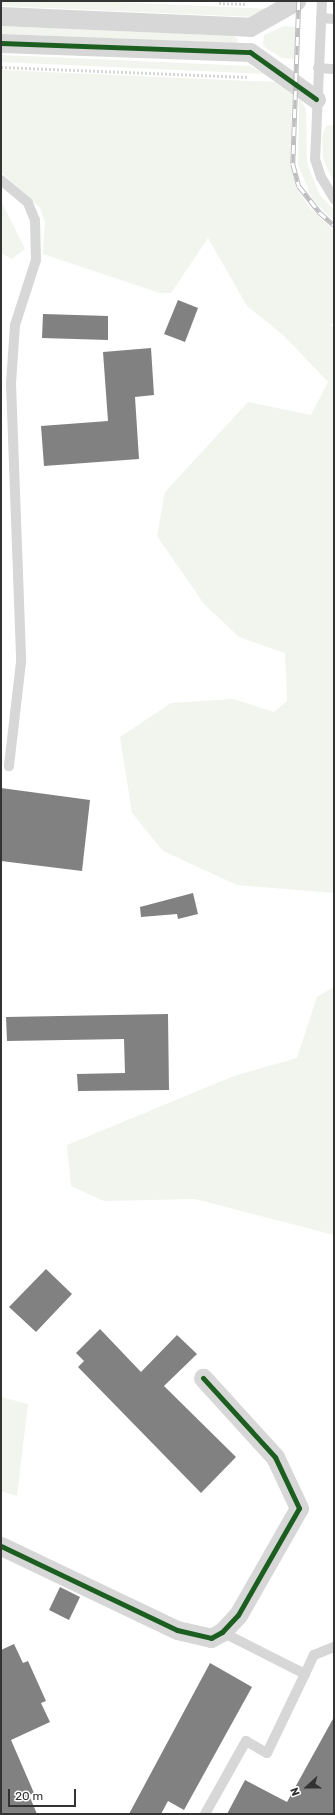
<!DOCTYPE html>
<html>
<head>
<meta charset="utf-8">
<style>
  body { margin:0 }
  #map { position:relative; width:335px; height:1815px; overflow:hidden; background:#fff; font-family:Rubik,sans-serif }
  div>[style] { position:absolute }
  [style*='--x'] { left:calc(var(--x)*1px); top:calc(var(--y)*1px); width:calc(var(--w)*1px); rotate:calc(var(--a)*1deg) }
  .green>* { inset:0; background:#f1f5ed }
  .building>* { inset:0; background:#818181 }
  .path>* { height:2.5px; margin-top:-1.25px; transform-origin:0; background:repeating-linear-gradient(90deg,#d6d6d6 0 2px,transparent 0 4px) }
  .lane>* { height:10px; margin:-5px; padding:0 5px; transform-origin:5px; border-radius:5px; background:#d7d7d7 }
  .street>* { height:19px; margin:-9.5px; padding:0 9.5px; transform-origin:9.5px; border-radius:9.5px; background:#d7d7d7 }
  .rail>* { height:4.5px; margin-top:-2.25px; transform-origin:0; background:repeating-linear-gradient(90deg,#fff 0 9px,#bebebe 0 18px); box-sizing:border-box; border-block:1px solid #bebebe }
  .cycleway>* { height:5px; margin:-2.5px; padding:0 2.5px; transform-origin:2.5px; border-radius:2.5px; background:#1b5e20 }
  span { translate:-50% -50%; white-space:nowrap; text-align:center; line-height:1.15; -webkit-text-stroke:4px #fff; paint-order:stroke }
  .frame { position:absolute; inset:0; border:2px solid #333; pointer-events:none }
  .north { position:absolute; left:287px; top:1767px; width:40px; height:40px; -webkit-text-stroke:3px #fff; paint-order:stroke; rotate:249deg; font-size:11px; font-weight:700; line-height:16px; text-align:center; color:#333 }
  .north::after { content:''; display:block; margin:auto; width:14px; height:18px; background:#333; clip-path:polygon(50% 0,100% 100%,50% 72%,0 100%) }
  .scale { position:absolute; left:8px; top:1789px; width:68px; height:18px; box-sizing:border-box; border:2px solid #333; border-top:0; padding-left:5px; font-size:12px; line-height:14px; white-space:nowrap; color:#333; -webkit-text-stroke:3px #fff; paint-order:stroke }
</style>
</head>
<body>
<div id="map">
  <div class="green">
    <div style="clip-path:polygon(1px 1px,88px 1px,271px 9px,255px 17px,1px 6px)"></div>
    <div style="clip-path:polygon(1px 26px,234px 36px,238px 40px,237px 43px,1px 34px)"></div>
    <div style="clip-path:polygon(284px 26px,296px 27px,294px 59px,282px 58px,263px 46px,264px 35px)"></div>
    <div style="clip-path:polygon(1px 55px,250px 66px,265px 74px,1px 62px)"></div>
    <div style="clip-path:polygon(1px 70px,275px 82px,292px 94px,290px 165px,296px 187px,308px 206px,334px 231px,334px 324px,330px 324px,334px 328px,334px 893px,237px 885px,163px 851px,132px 813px,120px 737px,171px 703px,233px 699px,274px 712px,287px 701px,285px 653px,239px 637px,204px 604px,157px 536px,165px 492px,248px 402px,311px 415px,328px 382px,283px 335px,247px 306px,208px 238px,171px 293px,160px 293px,43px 254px,45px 222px,40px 208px,1px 172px)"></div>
    <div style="clip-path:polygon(299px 98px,306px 109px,307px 163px,319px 194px,334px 210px,334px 221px,313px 200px,298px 165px)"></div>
    <div style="clip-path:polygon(333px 125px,334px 126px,334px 183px,323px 159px,322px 137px,326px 126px)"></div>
    <div style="clip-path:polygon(1px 201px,25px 249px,12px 259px,1px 253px)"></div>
    <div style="clip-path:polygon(334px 987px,334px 1235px,195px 1199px,104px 1201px,71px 1186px,67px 1145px,234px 1076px,297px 1058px,317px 997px)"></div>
    <div style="clip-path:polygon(1px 1397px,28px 1404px,17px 1496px,1px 1491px)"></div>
  </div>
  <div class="building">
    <div style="clip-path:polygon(178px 300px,198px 308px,185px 342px,164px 334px)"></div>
    <div style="clip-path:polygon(43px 314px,108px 316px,108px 340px,42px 338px)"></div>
    <div style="clip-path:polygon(151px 348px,154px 395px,135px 397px,139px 459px,44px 466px,41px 426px,108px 421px,103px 352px)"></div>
    <div style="clip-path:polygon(1px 788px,90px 800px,82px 871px,1px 861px)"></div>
    <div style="clip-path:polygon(193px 893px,198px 914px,178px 919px,177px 914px,141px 917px,140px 907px)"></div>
    <div style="clip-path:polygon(168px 1014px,169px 1090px,78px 1091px,77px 1074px,125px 1073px,124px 1039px,7px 1041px,6px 1017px)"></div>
    <div style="clip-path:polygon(46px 1269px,72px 1294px,36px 1332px,9px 1307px)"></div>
    <div style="clip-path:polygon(100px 1329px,141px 1372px,177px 1335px,197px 1354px,164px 1386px,236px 1457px,201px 1493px,78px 1367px,84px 1361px,76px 1353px)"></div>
    <div style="clip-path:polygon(60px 1587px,80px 1597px,69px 1620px,49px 1610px)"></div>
    <div style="clip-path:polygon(14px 1644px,23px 1663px,28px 1661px,46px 1701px,41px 1703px,50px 1722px,11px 1740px,34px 1793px,29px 1795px,37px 1814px,1px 1814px,1px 1650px)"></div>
    <div style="clip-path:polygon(210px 1663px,252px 1687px,184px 1810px,168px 1801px,161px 1814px,129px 1814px)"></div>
    <div style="clip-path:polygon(334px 1717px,334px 1814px,227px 1814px,245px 1780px,287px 1802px)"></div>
  </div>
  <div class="path">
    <div style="--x:219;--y:3;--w:27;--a:2"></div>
    <div style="--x:1;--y:67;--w:247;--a:2.3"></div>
  </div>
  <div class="lane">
    <div style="--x:322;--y:1;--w:158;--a:92.5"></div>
    <div style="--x:315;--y:159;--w:19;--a:72"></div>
    <div style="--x:321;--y:177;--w:26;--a:59"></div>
    <div style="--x:321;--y:18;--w:13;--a:4"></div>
    <div style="--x:318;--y:68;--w:16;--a:4"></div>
    <div style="--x:1;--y:180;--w:35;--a:40"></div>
    <div style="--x:28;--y:203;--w:18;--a:68"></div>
    <div style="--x:35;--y:220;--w:40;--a:88.6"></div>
    <div style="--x:36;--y:260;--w:68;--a:107.9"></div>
    <div style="--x:15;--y:325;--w:58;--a:93.9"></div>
    <div style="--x:11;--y:383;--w:279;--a:87.9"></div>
    <div style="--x:21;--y:662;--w:105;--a:96.6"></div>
    <div style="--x:305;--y:1674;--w:21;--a:-65"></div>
    <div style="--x:314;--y:1655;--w:22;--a:-22"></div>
    <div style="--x:205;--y:1814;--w:84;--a:-60.7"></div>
    <div style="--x:246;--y:1741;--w:24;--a:30"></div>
    <div style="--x:267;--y:1753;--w:88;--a:-64.3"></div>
    <div style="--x:305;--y:1674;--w:93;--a:-153.2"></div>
  </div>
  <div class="street">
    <div style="--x:1;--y:16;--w:249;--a:2.5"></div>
    <div style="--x:250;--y:27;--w:53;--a:-29.5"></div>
    <div style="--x:1;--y:43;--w:249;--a:2.1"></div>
    <div style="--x:250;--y:52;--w:81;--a:35.5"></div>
    <div style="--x:1;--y:1546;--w:195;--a:25.5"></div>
    <div style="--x:177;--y:1630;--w:35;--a:13"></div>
    <div style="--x:211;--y:1638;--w:13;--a:-29"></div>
    <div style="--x:222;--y:1632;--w:23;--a:-47"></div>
    <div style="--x:238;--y:1615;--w:123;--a:-60.3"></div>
    <div style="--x:299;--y:1508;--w:56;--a:-115.2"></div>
    <div style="--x:275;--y:1457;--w:107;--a:-132.3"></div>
  </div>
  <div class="rail">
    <div style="--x:299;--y:1;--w:163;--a:92.1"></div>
    <div style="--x:293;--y:164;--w:23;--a:75"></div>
    <div style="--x:299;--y:186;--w:33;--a:52"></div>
    <div style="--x:319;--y:212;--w:20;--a:41"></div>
  </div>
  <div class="cycleway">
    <div style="--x:1;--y:43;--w:249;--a:2.1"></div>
    <div style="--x:250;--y:52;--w:81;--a:35.5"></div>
    <div style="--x:1;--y:1546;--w:195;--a:25.5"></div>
    <div style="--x:177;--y:1630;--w:35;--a:13"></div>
    <div style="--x:211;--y:1638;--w:13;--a:-29"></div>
    <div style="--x:222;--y:1632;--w:23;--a:-47"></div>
    <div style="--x:238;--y:1615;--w:123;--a:-60.3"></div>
    <div style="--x:299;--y:1508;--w:56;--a:-115.2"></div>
    <div style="--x:275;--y:1457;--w:107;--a:-132.3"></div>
  </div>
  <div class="frame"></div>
  <div class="north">N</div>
  <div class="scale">20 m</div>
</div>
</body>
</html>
